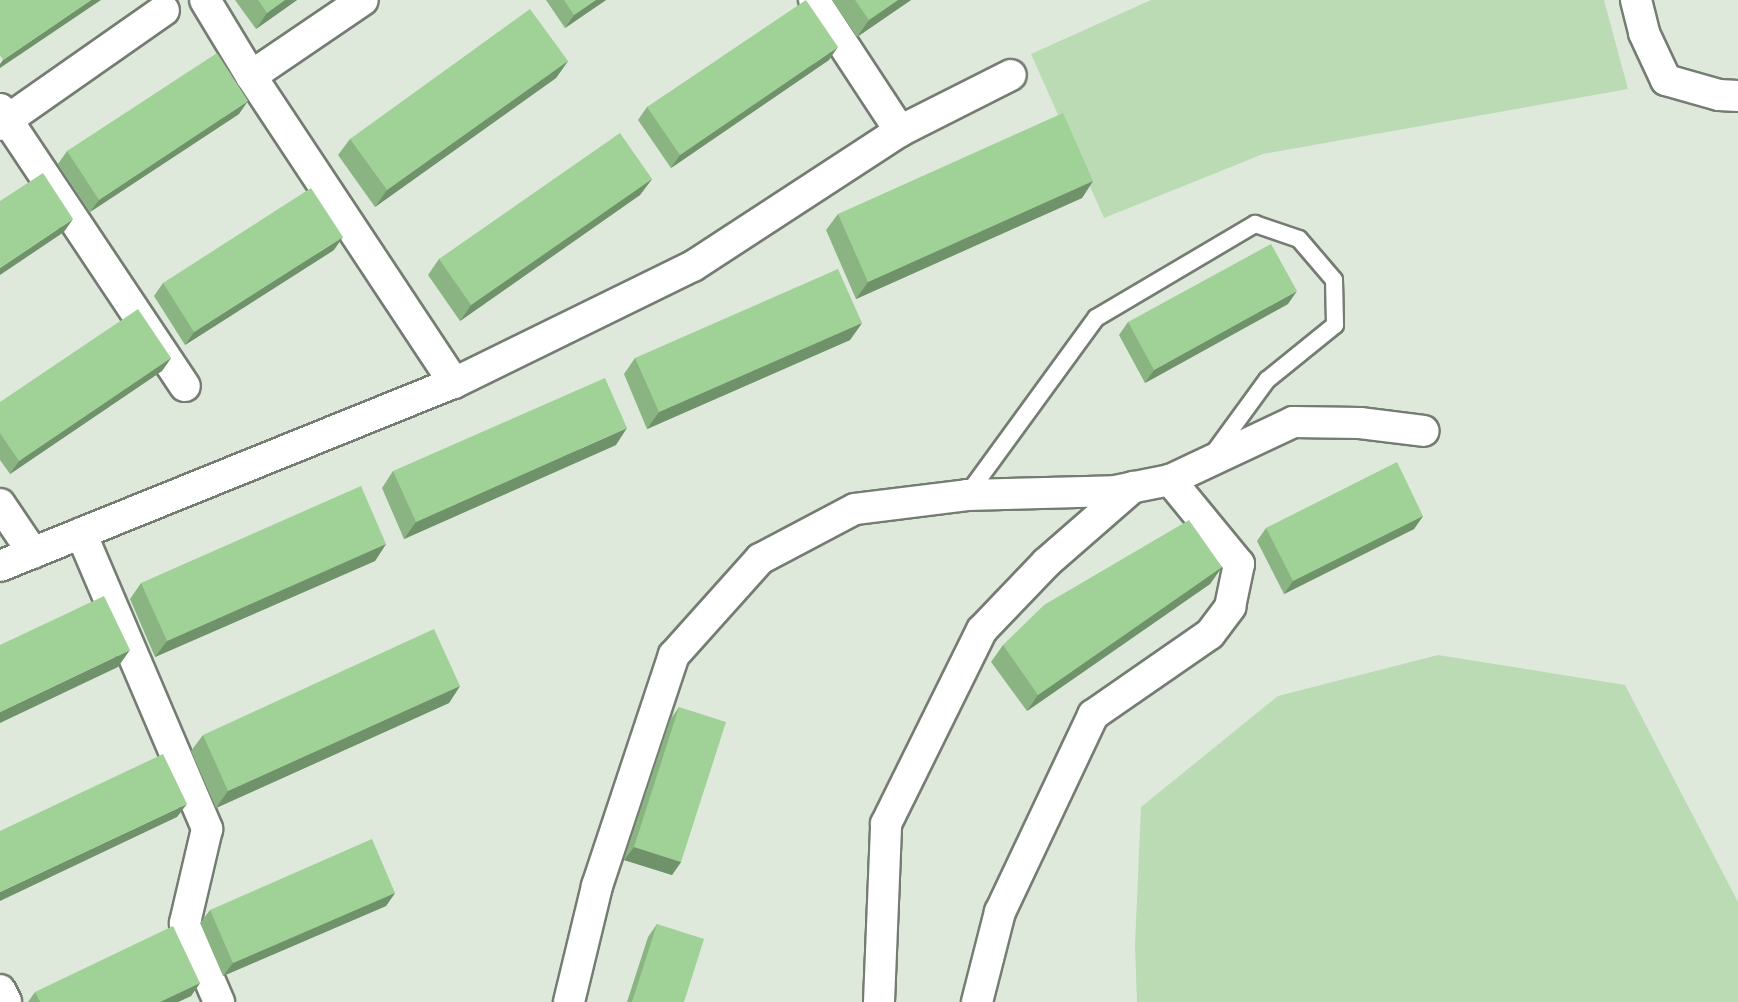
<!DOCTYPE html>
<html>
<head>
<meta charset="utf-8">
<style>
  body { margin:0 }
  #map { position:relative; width:1738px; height:1002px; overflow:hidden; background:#dee9dc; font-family:"Space Grotesk",sans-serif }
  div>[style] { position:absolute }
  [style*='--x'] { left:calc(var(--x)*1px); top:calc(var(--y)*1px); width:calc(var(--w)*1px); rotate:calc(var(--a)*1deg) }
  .green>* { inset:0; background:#badbb4 }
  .roads { filter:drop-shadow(2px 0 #747d72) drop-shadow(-2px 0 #747d72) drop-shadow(0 2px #747d72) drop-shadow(0 -2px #747d72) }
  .lane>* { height:16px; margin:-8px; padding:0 8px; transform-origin:8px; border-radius:8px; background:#fff }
  .street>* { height:30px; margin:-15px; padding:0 15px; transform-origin:15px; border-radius:15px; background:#fff }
  .wall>* { inset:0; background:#8ab482 }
  .shaded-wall>* { inset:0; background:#70926a }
  .building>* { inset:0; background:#a0d197 }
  span { translate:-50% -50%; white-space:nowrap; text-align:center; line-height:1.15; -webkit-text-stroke:5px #ebf6e9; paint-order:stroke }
</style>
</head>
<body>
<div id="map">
  <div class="green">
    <div style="clip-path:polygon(1151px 0,1604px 0,1628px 89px,1263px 154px,1104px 218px,1031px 54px)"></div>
    <div style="clip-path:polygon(1438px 655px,1625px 685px,1738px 902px,1738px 1002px,1137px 1002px,1135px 945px,1141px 807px,1278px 696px)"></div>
  </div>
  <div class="roads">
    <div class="lane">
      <div style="--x:967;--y:495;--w:219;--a:-53.9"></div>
      <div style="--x:1096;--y:318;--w:185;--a:-30.6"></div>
      <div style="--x:1255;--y:224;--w:46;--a:18.8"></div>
      <div style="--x:1299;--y:239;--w:54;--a:49.5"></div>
      <div style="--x:1334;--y:280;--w:45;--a:88.7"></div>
      <div style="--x:1335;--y:325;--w:87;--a:141"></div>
      <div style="--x:1267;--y:380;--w:92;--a:126.1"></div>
    </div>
    <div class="street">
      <div style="--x:205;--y:0;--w:89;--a:58.8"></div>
      <div style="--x:251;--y:76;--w:368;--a:56.5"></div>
      <div style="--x:814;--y:0;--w:157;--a:56.7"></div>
      <div style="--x:1636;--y:0;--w:34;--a:76"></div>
      <div style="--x:1644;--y:33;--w:52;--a:64.9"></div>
      <div style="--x:1666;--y:80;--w:55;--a:15.8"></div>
      <div style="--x:1719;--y:95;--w:19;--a:3"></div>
      <div style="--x:251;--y:76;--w:135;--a:-34.2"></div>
      <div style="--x:0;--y:109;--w:333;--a:56.3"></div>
      <div style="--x:0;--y:125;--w:200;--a:-35"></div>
      <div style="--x:0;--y:504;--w:59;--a:56"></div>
      <div style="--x:81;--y:533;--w:322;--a:66.9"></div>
      <div style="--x:207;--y:829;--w:97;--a:103.2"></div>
      <div style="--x:185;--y:923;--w:86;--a:66.7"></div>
      <div style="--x:0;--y:566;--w:489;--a:-22"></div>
      <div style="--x:454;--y:383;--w:266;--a:-26.1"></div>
      <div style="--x:693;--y:266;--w:247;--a:-33.1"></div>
      <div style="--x:900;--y:131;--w:124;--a:-26.8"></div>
      <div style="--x:0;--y:990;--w:13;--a:63"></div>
      <div style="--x:569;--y:1002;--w:119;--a:-76.4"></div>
      <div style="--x:597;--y:886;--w:243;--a:-71.6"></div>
      <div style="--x:674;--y:655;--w:129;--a:-48.1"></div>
      <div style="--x:760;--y:559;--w:107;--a:-27.8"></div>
      <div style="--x:855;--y:509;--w:113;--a:-7.1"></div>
      <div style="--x:967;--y:495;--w:148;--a:-1.5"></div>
      <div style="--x:1115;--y:491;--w:56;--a:-11.3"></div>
      <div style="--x:1170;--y:480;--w:136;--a:-25.2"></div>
      <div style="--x:1293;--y:422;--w:67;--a:0.9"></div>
      <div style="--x:1360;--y:423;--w:64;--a:7.1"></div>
      <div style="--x:879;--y:1002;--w:178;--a:-87.7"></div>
      <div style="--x:886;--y:824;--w:216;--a:-63.7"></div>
      <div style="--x:982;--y:630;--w:93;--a:-46.3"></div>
      <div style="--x:1046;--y:563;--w:116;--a:-41.1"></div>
      <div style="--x:977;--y:1002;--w:93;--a:-75.7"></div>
      <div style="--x:1000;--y:912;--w:218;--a:-64.7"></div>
      <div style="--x:1093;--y:715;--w:142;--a:-34.7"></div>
      <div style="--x:1210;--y:634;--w:34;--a:-53"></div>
      <div style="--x:1230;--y:607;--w:44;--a:-78.2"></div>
      <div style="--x:1239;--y:564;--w:109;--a:-129.4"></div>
    </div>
  </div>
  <div class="wall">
    <div style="clip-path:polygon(235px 0,297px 0,256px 29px)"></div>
    <div style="clip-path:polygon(546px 0,606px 0,565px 28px)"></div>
    <div style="clip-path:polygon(832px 0,911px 0,857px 37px)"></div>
    <div style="clip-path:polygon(829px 60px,671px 168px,638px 120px,647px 107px)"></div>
    <div style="clip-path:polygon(568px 61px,556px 78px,375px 207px,338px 155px,350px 139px)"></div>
    <div style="clip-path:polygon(239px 114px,90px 212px,58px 164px,67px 151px)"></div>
    <div style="clip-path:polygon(652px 179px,640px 195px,460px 321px,428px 275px,439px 259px)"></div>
    <div style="clip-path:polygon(1093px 181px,1082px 198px,856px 299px,826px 230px,838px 214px)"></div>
    <div style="clip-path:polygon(334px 250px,185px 345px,154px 296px,163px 283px)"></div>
    <div style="clip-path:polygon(1288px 304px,1145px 383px,1119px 335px,1128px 322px)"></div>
    <div style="clip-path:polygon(862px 323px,850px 340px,647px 429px,624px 374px,635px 358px)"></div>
    <div style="clip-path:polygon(171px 358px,162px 371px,10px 474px,0 460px,0 402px)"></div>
    <div style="clip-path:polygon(616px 445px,404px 539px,382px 488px,393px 471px)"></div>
    <div style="clip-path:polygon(1423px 516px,1414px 529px,1284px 594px,1257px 541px,1266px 528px)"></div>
    <div style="clip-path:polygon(386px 544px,375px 561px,155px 657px,130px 599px,141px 583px)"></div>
    <div style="clip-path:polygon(1222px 567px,1210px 584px,1027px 711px,991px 662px,1003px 645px)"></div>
    <div style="clip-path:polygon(460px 686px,449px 703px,216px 808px,191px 751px,203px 735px)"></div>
    <div style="clip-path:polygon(679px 707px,681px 862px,672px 875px,624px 860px,670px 720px)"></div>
    <div style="clip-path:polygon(395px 893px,386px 906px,223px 976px,200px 923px,210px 910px)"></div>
    <div style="clip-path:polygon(657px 924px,684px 1002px,627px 1002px,648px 937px)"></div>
    <div style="clip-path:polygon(200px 983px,191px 996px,178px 1002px,28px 1002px,35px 992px)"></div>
  </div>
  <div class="shaded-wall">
    <div style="clip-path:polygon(91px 0,101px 0,0 68px,0 64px,3px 60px)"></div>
    <div style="clip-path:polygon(285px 0,297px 0,256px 29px,267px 13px)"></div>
    <div style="clip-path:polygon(596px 0,606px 0,565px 28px,574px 15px)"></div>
    <div style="clip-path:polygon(898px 0,911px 0,857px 37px,869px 20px)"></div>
    <div style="clip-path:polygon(838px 47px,829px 60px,671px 168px,680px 155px)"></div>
    <div style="clip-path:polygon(568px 61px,556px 78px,375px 207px,387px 190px)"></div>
    <div style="clip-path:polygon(248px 101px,239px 114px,90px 212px,99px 200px)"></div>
    <div style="clip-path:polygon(652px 179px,640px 195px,460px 321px,471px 305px)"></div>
    <div style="clip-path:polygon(1093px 181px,1082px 198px,856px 299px,868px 282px)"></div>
    <div style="clip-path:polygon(73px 219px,64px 232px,0 275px,0 268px)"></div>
    <div style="clip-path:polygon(343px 237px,334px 250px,185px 345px,194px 332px)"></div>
    <div style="clip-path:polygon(1297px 291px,1288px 304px,1145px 383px,1154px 370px)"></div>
    <div style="clip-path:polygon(862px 323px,850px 340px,647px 429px,659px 412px)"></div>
    <div style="clip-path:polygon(171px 358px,162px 371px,10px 474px,19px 461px)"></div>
    <div style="clip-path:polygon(627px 428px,616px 445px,404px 539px,416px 522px)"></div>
    <div style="clip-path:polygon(1423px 516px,1414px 529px,1284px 594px,1293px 581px)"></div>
    <div style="clip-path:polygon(386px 544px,375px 561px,155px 657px,167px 641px)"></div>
    <div style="clip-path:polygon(1222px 567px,1210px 584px,1027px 711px,1038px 695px)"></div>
    <div style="clip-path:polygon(130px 650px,118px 667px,0 723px,0 712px)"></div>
    <div style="clip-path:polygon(460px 686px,449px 703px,216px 808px,228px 791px)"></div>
    <div style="clip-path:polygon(187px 804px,177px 817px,0 901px,0 892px)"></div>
    <div style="clip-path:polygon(634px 847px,681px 862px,672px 875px,624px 860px)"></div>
    <div style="clip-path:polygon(395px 893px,386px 906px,223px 976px,233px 963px)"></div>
    <div style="clip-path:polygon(200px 983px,191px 996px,178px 1002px,160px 1002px)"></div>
  </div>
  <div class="building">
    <div style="clip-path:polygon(0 0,91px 0,3px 60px,0 55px)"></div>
    <div style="clip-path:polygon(258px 0,285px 0,267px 13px)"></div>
    <div style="clip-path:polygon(564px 0,596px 0,574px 15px)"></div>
    <div style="clip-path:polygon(806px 0,838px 47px,680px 155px,647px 107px)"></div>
    <div style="clip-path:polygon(855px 0,898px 0,869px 20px)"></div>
    <div style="clip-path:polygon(530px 9px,568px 61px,387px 190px,350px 139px)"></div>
    <div style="clip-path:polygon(217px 53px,248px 101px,99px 200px,67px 151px)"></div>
    <div style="clip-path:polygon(1063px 113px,1093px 181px,868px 282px,838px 214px)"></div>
    <div style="clip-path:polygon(620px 133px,652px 179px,471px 305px,439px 259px)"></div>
    <div style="clip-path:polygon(43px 173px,73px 219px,0 268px,0 201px)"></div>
    <div style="clip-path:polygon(311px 188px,343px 237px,194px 332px,163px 283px)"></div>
    <div style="clip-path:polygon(1271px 244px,1297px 291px,1154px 370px,1128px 322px)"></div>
    <div style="clip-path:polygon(838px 269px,862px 323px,659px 412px,635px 358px)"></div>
    <div style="clip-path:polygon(138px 309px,171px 358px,19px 461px,0 433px,0 402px)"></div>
    <div style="clip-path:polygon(605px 378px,627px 428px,416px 522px,393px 471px)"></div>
    <div style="clip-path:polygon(1397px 462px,1423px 516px,1293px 581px,1266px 528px)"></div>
    <div style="clip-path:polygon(361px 486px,386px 544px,167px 641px,141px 583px)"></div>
    <div style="clip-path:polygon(1189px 520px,1222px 567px,1038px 695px,1003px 645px,1044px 605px)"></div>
    <div style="clip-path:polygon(104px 596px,130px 650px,0 712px,0 645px)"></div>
    <div style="clip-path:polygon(434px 629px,460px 686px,228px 791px,203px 735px)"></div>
    <div style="clip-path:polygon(679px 707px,726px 722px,681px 862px,634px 847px)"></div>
    <div style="clip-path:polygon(163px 754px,187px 804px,0 892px,0 831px)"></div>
    <div style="clip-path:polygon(372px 839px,395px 893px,233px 963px,210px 910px)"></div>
    <div style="clip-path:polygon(657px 924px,704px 939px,684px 1002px,632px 1002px)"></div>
    <div style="clip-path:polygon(173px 926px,200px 983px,160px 1002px,40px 1002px,35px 992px)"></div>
  </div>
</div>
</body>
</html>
